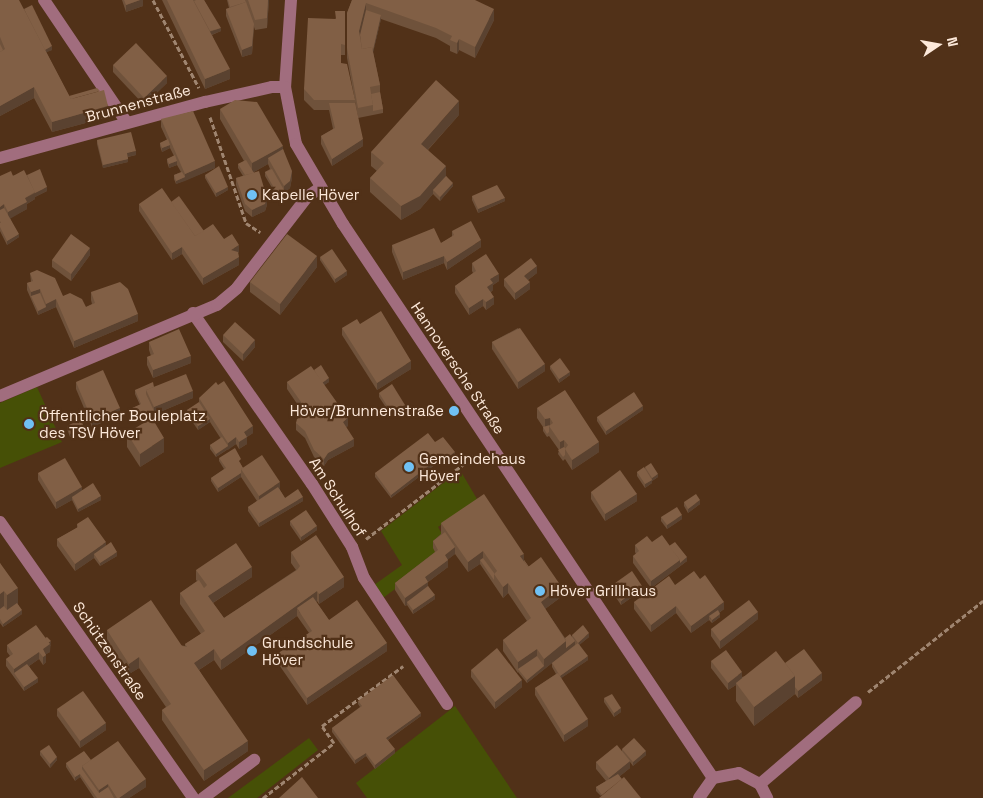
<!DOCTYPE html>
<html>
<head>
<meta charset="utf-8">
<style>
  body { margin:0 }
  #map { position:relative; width:983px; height:798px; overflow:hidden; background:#513118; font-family:"Space Grotesk",sans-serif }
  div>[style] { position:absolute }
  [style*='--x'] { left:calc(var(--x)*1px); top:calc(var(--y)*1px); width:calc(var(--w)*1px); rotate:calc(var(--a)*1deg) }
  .green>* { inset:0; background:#465006 }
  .path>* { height:3px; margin-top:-1.5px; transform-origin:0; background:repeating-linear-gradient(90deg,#9f8570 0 5px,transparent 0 7.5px) }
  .minor>* { height:12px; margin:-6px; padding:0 6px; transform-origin:6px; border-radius:6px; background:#a16d7e }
  .wall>* { inset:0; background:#6f523b }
  .shaded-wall>* { inset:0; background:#5a4230 }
  .building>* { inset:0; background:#815f45 }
  .dots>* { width:14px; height:14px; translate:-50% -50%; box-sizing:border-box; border:2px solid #513118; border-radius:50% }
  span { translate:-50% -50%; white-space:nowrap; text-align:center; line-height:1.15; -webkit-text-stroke:4.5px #513118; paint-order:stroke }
  .street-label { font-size:15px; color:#fde9da }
  .poi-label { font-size:15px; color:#fde9da }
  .left { translate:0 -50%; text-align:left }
  .right { translate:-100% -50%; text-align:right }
  .north { position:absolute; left:913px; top:20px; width:50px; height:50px; -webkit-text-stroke:4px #513118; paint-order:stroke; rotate:78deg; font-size:14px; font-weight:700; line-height:20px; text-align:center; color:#fde9da }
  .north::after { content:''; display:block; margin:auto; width:18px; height:22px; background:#fde9da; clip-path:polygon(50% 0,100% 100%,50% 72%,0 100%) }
</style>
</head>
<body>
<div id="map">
  <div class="green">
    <div style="clip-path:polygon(37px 387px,62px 442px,0 468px,0 403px)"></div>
    <div style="clip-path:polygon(460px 470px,477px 499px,438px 527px,445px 539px,438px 557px,383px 598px,374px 585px,402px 565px,381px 531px)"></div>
    <div style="clip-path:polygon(455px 706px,517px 798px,367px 798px,356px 783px)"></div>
    <div style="clip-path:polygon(309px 738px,318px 750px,257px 798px,228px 798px)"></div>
  </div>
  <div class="path">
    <div style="--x:153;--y:0;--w:99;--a:62.4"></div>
    <div style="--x:210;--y:117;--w:112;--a:71.2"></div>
    <div style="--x:246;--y:223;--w:17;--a:33"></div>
    <div style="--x:366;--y:539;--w:136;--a:-37.5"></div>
    <div style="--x:868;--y:692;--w:147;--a:-38.4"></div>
    <div style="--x:263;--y:798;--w:90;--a:-37.8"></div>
    <div style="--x:334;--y:743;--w:21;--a:-125"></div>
    <div style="--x:322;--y:726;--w:101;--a:-36.5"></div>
  </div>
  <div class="minor">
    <div style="--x:44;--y:0;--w:148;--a:56"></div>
    <div style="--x:291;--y:0;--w:87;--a:93.9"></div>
    <div style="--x:285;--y:87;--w:58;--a:79.1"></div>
    <div style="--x:296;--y:144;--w:93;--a:59.6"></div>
    <div style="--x:343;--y:224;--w:666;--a:56.26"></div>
    <div style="--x:0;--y:158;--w:213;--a:-15.3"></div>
    <div style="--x:205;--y:102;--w:69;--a:-12.6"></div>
    <div style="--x:272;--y:87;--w:13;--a:0"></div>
    <div style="--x:193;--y:313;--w:208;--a:55.2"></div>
    <div style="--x:312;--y:484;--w:75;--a:57.6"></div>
    <div style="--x:352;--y:547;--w:33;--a:69"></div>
    <div style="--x:364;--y:578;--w:151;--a:56.6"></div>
    <div style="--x:0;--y:396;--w:235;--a:-22.8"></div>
    <div style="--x:217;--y:305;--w:26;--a:-40"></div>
    <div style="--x:237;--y:288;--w:115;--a:-52.4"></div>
    <div style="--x:307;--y:197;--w:16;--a:-35"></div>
    <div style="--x:0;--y:522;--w:337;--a:55"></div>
    <div style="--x:760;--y:784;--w:126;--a:-40.5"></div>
    <div style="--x:203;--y:798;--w:64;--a:-36.7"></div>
    <div style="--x:699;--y:798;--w:24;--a:-55"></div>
    <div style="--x:713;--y:778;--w:26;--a:-11"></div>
    <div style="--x:739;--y:773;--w:24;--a:28"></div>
    <div style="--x:760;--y:784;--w:16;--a:63"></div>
  </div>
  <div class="wall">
    <div style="clip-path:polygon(0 0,24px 9px,52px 50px,46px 52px,69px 96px,108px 117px,52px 132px,34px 98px,0 116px)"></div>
    <div style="clip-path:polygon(122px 0,143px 0,143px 6px,126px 12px)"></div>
    <div style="clip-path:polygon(162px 0,204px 0,221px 31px,212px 35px,230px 79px,205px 89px)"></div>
    <div style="clip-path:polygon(227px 0,269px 0,267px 28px,255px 30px,254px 27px,252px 54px,242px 57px,226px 16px,226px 9px,229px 8px)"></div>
    <div style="clip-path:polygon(352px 0,494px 20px,475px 58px,459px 50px,457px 54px,450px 51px,450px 46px,436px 38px,381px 19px,373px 52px,380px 85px,380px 92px,383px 109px,383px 113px,358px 118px,347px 58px,347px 13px)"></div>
    <div style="clip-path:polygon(345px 11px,345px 55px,341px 55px,341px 63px,355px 100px,363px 146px,332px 166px,321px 144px,321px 136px,333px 129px,329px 110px,314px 110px,304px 100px,304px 89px,335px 19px)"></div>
    <div style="clip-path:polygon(113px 65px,167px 83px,144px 105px,113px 72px)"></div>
    <div style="clip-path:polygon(220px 109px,283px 149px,292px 178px,290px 188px,278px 198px,265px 176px,265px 172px,270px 169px,268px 164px,254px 172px,267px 205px,265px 211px,252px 217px,245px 211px,236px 185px,236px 178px,243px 176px,238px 168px,238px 164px,244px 161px,220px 119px)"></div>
    <div style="clip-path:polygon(459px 115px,428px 150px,453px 186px,440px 201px,433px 194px,420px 209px,401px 220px,370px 192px,370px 178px,377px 171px,371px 166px,371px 152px)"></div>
    <div style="clip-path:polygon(161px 119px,215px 168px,176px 184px,174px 179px,174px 175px,181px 172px,177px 165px,169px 168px,167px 162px,167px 159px,174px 156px,170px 148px,162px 152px,160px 146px,160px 143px,167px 140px,161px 127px)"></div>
    <div style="clip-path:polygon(97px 140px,136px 155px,128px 157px,128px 162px,103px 168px,97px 144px)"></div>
    <div style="clip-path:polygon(27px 175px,47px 191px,35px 197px,35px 199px,27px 204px,27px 209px,10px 218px,19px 237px,7px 245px,0 231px,0 176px)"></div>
    <div style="clip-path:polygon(205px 175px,228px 190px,216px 197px,205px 178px)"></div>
    <div style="clip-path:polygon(472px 196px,505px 201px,478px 213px,472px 200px)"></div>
    <div style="clip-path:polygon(171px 202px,204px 231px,224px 239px,239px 252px,238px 253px,239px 265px,203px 285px,182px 254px,172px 260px,139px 211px,139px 204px)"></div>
    <div style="clip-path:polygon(452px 231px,481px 247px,447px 270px,444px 263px,403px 280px,392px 252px,392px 245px,441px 243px,452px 237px)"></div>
    <div style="clip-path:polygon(90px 255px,71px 281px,52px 267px,52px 260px)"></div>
    <div style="clip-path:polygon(320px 257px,347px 275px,335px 283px,320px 260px)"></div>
    <div style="clip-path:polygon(472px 263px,499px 281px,493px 285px,493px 290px,491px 292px,494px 304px,486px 310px,483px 306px,469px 315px,455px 293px,455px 286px,473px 273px,472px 271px)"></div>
    <div style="clip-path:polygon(317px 267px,280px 315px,250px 292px,250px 282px)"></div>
    <div style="clip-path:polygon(30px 273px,63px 296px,86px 307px,92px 304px,91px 300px,91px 292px,138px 321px,74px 348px,56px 307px,38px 315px,27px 290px,27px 283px,31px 282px)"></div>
    <div style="clip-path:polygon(537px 273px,528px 280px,530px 289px,515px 300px,504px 286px,504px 279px)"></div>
    <div style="clip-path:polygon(360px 324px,411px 369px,377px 390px,342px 335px,342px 328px)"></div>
    <div style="clip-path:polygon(518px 328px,545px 371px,518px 389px,492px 349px,492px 342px)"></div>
    <div style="clip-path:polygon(223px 335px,255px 347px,243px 361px,223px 342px)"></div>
    <div style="clip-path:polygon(149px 342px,191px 363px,153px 378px,147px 365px,147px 357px,151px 356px,149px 350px)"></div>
    <div style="clip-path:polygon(550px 366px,570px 375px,559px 383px,550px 369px)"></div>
    <div style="clip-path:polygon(314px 370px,329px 382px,324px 385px,348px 426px,346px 427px,354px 446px,328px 460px,324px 466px,314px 457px,305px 438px,296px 430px,296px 423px,304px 414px,287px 389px,287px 382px)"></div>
    <div style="clip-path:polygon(76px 382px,120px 415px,92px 427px,76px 389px)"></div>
    <div style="clip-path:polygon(154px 387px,193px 398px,134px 423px,130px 413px,130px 409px,140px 405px,135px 394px,135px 390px)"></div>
    <div style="clip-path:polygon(379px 393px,405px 409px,393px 418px,379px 397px)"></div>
    <div style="clip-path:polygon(199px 398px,253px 433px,247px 437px,247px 444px,239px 449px,236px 444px,216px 457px,210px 449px,210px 445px,221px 439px,210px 422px,198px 430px,187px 414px,187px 410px,199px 403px)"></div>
    <div style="clip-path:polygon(537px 408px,599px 452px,572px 470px,565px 459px,563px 461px,558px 454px,559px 450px,549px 436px,547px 437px,543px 431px,543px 427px,537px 418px)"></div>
    <div style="clip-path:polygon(643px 410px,606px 435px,597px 421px,597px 417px)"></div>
    <div style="clip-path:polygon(67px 426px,84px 431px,70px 437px,67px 429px)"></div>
    <div style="clip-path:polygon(127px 433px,164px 452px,140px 467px,127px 447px)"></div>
    <div style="clip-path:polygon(435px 442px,455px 455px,446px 462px,444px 458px,391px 498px,375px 477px,375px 473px)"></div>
    <div style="clip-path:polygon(219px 458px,241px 463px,240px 463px,243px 468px,280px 489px,280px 490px,285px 498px,303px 501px,259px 527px,248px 511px,248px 507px,257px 501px,241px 477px,218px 492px,211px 481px,211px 478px,224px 469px,219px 461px)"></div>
    <div style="clip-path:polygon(645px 467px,658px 477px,652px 481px,652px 483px,645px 488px,637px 476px,637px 472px,645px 469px)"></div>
    <div style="clip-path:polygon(38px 473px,82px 490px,101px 500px,78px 512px,72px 500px,56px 509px,38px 480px)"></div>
    <div style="clip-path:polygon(591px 492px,637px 501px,605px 521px,591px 499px)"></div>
    <div style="clip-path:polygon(684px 502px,700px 504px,688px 513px,684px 506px)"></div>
    <div style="clip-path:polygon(661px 517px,682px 519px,667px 529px,661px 521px)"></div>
    <div style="clip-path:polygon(290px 521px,317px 530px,301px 541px,290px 525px)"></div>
    <div style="clip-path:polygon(441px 523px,524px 560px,529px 567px,561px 597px,545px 609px,565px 638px,572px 637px,572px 635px,589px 637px,579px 645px,588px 660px,561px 678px,588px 726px,564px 742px,535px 695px,535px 688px,556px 674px,552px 667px,552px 663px,527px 683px,518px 672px,518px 673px,503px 651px,503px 640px,527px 621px,508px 593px,503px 598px,480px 564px,468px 572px,455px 554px,448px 559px,448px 567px,428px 582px,428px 586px,435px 599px,413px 614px,407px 605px,405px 606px,395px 590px,395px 583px,435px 552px,433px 548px,433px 541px,441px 534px)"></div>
    <div style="clip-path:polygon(77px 524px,106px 546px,117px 556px,100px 566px,94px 558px,75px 571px,57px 546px,57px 539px,77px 528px)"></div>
    <div style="clip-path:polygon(652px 542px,669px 546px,687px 561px,651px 588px,633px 563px,633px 556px,636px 554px,635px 552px,635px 545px)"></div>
    <div style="clip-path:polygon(291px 552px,344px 587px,319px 604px,317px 601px,316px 602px,329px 620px,387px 651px,307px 705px,277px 662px,277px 654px,309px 633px,297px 616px,221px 670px,214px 660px,199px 670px,248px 751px,204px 781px,162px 720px,162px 710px,166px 707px,139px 668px,129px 674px,107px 641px,107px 630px,185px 646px,185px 644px,201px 634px,180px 604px,180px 593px,197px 581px,196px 580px,196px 570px,252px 577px,213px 603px,224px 618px,296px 570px,291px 563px)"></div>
    <div style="clip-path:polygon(0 563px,22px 614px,3px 627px,0 623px)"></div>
    <div style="clip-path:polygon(675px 585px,724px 609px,719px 613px,720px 617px,712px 623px,709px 620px,691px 633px,676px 613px,651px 632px,634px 609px,634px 602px)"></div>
    <div style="clip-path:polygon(611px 586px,642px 590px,621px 605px,611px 590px)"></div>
    <div style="clip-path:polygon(758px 619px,720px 649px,711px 636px,711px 629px)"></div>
    <div style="clip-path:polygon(7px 645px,51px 645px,50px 646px,50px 652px,46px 654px,46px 662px,43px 665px,39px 659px,29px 666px,38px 682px,24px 691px,6px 666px,6px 659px,10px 656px,7px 652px)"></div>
    <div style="clip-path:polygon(711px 661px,742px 677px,785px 663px,822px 680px,798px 698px,795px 694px,754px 726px,736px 701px,736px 685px,728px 690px,711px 668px)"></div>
    <div style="clip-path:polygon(471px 670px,522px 687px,495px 709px,471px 677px)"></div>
    <div style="clip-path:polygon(604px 698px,621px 712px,614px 717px,604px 702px)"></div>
    <div style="clip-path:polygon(358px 701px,421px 716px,388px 740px,395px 753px,375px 769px,366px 756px,355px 764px,332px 732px,332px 728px,360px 707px,358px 704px)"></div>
    <div style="clip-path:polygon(57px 709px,106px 730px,80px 748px,57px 716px)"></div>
    <div style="clip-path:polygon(622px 749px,646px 755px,633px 766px,630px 762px,630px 768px,620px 776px,601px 796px,596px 791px,596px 787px,606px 781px,596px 769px,596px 762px,622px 751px)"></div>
    <div style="clip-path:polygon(40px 751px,57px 760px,50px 768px,40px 755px)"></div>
    <div style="clip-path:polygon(91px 760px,146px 787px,129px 798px,94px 798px,80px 777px,75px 781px,66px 767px,66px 763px)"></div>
  </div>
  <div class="shaded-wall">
    <div style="clip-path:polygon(140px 0,143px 0,143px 6px,126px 12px,126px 5px)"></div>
    <div style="clip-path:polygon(268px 0,269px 0,267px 28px,267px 18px)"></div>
    <div style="clip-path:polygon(366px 3px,366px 14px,360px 40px,359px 31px)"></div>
    <div style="clip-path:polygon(494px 9px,494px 20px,475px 58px,475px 47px)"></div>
    <div style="clip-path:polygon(381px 15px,381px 19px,372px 57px,372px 54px)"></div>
    <div style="clip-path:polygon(254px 24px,252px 54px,242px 57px,242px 50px)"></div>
    <div style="clip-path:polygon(221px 28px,221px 31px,206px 37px,206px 33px)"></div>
    <div style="clip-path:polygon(459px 39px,459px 50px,457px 54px,457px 43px)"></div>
    <div style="clip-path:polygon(52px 46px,52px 50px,40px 55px,40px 52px)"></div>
    <div style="clip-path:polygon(230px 69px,230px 79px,205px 89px,205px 79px)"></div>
    <div style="clip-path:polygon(167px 76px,167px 83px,144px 105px,144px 98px)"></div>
    <div style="clip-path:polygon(34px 87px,34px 98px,0 116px,0 106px)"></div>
    <div style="clip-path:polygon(459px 101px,459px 115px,421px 157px,421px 144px)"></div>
    <div style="clip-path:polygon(108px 106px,108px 117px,52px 132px,52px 122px)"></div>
    <div style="clip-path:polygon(363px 139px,363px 146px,332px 166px,332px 159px)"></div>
    <div style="clip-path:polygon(170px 145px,170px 148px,162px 152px,162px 148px)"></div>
    <div style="clip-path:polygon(283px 146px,283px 156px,268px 158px,268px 164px,252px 173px,252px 163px)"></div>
    <div style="clip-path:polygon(136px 151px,136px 155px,127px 157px,127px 153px)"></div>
    <div style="clip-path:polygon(128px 159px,128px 162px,103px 168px,103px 165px)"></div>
    <div style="clip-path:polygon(177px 161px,177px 165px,169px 168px,169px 164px)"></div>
    <div style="clip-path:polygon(215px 161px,215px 168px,185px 181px,185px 174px)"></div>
    <div style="clip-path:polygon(446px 166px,446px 179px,433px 190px,433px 194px,420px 209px,401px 220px,401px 206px)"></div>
    <div style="clip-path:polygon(292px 171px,292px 178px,290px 188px,284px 193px,284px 186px)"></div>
    <div style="clip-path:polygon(185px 177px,185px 181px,176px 184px,176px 181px)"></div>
    <div style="clip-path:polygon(453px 183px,453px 186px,440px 201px,440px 197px)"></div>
    <div style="clip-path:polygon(47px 187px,47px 191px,35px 197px,35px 199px,27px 204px,27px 209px,8px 220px,8px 212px,25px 198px)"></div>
    <div style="clip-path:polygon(228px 187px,228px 190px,216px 197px,216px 193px)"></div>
    <div style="clip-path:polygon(284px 190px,284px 193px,278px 198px,278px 195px)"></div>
    <div style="clip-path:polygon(267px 198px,267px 205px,265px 211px,252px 217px,252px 210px)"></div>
    <div style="clip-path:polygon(505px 198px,505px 201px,478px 213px,478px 209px)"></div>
    <div style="clip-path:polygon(4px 204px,4px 212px,0 214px,0 207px)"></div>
    <div style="clip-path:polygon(19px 234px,19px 237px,7px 245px,7px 241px)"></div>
    <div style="clip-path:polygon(481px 240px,481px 247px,447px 270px,447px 262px)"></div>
    <div style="clip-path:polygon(239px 245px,239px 252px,231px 257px,231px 250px)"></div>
    <div style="clip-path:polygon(182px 247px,182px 254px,172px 260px,172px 253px)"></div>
    <div style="clip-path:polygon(90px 248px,90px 255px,71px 281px,71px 274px)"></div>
    <div style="clip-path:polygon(317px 256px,317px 267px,280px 315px,280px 304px)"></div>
    <div style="clip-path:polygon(444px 256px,444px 263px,403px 280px,403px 272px)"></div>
    <div style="clip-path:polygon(239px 257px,239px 265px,203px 285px,203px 278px)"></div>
    <div style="clip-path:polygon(537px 266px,537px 273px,524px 283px,524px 276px)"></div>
    <div style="clip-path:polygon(347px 271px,347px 275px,335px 283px,335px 279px)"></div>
    <div style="clip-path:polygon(499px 274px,499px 281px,493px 285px,493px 290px,487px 294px,487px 287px,490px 279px)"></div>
    <div style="clip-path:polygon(530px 282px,530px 289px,515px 300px,515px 293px)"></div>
    <div style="clip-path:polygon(40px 289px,40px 296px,31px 296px,31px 292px)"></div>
    <div style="clip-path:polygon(494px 297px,494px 304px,486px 310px,486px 302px)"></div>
    <div style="clip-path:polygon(56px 299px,56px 307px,38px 315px,38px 311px,46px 307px,46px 304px)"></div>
    <div style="clip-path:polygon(483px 299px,483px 306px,469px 315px,469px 308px)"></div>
    <div style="clip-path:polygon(138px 314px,138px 321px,74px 348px,74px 341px)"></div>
    <div style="clip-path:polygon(255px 340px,255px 347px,243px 361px,243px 354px)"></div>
    <div style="clip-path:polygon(191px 356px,191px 363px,153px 378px,153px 370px)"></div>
    <div style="clip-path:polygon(411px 361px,411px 369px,377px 390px,377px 383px)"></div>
    <div style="clip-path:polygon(545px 364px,545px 371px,518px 389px,518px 382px)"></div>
    <div style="clip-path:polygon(570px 372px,570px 375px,559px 383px,559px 379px)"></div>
    <div style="clip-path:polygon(329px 378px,329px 382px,320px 388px,320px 384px)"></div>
    <div style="clip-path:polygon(193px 391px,193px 398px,134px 423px,134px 419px,154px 411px,154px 407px)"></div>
    <div style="clip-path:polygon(405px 405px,405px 409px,393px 418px,393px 415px)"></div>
    <div style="clip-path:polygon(643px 406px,643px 410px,606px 435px,606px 431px)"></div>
    <div style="clip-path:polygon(120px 408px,120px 415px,92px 427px,92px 420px)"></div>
    <div style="clip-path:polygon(348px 418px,348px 426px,343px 429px,343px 422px)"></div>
    <div style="clip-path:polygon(550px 418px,550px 426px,545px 429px,545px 419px)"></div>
    <div style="clip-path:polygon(210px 419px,210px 422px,198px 430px,198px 426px)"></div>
    <div style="clip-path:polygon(253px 426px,253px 433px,247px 437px,247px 444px,239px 449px,239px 442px,244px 432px)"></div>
    <div style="clip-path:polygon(84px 428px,84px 431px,70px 437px,70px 434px)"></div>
    <div style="clip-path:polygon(236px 437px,236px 444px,228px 450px,228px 443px)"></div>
    <div style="clip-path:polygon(164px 438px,164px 452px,140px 467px,140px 454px)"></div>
    <div style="clip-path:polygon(354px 439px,354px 446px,328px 460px,324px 466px,324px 459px,328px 453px)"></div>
    <div style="clip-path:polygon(564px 440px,564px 450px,560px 453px,560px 442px)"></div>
    <div style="clip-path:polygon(599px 442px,599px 452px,572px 470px,572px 460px)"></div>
    <div style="clip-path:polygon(228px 446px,228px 449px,216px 457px,216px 454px)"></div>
    <div style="clip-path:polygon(455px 452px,455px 455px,446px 462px,446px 458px)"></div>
    <div style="clip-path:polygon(444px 454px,444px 458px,391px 498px,391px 495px)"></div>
    <div style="clip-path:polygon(241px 473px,241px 477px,218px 492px,218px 488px)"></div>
    <div style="clip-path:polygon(658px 474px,658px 477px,652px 481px,652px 478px)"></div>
    <div style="clip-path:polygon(652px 480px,652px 483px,645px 488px,645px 484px)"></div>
    <div style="clip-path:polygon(280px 482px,280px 489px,259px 504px,259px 496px)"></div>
    <div style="clip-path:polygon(82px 487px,82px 494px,72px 497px,72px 500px,56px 509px,56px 502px)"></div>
    <div style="clip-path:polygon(637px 494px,637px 501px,605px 521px,605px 514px)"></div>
    <div style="clip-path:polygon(101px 496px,101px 500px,78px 512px,78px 509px)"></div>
    <div style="clip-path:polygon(303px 497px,303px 501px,259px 527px,259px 523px)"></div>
    <div style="clip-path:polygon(700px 500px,700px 504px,688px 513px,688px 509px)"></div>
    <div style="clip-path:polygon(682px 515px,682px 519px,667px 529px,667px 525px)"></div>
    <div style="clip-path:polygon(317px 526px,317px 530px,301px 541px,301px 537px)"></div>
    <div style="clip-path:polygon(106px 542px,106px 549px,94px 554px,94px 558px,75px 571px,75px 564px)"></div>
    <div style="clip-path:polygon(455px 547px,455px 554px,445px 562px,445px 555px)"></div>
    <div style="clip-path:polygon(483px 551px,483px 561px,480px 560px,480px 564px,468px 572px,468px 562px)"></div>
    <div style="clip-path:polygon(117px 552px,117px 556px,100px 566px,100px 563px)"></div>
    <div style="clip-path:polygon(524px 554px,524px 564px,520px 556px)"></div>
    <div style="clip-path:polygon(687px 557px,687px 561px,651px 588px,651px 581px,680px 560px)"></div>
    <div style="clip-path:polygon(448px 560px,448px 567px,428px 582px,428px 589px,407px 602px,407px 605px,405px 606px,405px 598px,425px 577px)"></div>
    <div style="clip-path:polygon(252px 567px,252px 577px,208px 606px,208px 596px)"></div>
    <div style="clip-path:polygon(344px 577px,344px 587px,319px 604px,319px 594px)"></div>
    <div style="clip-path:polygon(508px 583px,508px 593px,503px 598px,503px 587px)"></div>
    <div style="clip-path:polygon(561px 586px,561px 597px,541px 612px,541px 602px)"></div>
    <div style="clip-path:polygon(642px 586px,642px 590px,621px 605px,621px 601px)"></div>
    <div style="clip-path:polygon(18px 588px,18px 606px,7px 614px,7px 595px)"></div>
    <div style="clip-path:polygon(4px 591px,4px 610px,0 613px,0 594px)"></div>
    <div style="clip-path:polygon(317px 591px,317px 601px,300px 613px,297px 608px,297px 616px,221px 670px,221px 660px)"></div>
    <div style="clip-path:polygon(435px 595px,435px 599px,413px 614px,413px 610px)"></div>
    <div style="clip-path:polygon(724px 602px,724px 609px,711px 619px,709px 616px,709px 620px,691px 633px,691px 626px)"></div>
    <div style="clip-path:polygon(676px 606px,676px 613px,651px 632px,651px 625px)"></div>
    <div style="clip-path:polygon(22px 610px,22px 614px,3px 627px,3px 624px)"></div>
    <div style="clip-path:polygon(758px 612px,758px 619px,720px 649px,720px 641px)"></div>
    <div style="clip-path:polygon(720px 614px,720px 617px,712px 623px,712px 620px)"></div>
    <div style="clip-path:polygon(589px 633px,589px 637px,578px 646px,578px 643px)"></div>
    <div style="clip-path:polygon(51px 641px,50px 652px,43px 656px,43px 649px,47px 644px)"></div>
    <div style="clip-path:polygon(566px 641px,566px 652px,527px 683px,527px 680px,544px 666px,544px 659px)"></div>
    <div style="clip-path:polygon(575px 641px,575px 645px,566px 652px,566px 648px)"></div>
    <div style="clip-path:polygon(387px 643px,387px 651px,307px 705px,307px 698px)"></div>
    <div style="clip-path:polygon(214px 649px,214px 660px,194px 673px,194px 663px)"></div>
    <div style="clip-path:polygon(537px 649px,537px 660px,518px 669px,518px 673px,518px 662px)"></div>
    <div style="clip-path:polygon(39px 652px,39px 659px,16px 675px,14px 673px,14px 677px,14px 669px)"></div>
    <div style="clip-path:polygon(46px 655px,46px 662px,43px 665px,43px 657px)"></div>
    <div style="clip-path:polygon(588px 656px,588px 660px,560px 679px,560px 676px)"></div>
    <div style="clip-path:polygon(139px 657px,139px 668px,129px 674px,129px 664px)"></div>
    <div style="clip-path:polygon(742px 672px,742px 680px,736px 683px,736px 685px,728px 690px,728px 683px)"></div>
    <div style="clip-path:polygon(822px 673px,822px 680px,798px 698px,798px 691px)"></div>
    <div style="clip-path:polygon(795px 676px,795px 694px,754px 726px,754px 707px)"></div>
    <div style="clip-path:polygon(38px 678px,38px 682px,24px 691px,24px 687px)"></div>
    <div style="clip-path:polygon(522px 680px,522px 687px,495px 709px,495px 702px)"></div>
    <div style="clip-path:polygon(621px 708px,621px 712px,614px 717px,614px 713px)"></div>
    <div style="clip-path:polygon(421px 713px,421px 716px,386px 741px,386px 738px)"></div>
    <div style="clip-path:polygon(588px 719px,588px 726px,564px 742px,564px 735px)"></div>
    <div style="clip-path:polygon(106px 723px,106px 730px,80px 748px,80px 741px)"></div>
    <div style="clip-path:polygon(248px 741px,248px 751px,204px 781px,204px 770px)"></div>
    <div style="clip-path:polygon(395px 749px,395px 753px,375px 769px,375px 765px)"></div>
    <div style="clip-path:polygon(646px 751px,646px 755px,633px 766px,633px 762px)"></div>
    <div style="clip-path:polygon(366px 753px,366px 756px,355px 764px,355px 760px)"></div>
    <div style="clip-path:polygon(57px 757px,57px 760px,50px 768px,50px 764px)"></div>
    <div style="clip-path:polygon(630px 761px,630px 768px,609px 785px,609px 778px)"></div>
    <div style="clip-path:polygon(80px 774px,80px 777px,75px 781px,75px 777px)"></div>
    <div style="clip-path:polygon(146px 779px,146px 787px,129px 798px,119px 798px)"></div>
    <div style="clip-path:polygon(108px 784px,108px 791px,99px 797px,99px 790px)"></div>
  </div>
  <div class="building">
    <div style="clip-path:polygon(0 0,19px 0,71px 99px,104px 90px,108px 106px,52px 122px,34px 87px,0 106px,0 52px,5px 49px,0 37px)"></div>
    <div style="clip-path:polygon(124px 0,140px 0,126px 5px)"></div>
    <div style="clip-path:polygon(167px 0,193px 0,230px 69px,205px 79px)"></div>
    <div style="clip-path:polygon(196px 0,204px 0,221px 28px,210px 31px,194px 1px)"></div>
    <div style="clip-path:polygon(228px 0,245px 0,247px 5px,246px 2px,230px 7px)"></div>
    <div style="clip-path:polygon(248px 0,268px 0,267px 18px,255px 20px)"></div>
    <div style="clip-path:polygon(352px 0,475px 0,494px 9px,475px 47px,459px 39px,457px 43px,450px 40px,452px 36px,436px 28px,366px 3px,359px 31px,362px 49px,372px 47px,380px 85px,370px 87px,373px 105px,358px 108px,347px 48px,347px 13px)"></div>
    <div style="clip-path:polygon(246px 2px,254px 24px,252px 46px,242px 50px,226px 9px)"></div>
    <div style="clip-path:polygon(32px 5px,52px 46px,45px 50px,24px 9px)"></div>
    <div style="clip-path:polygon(366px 10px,381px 15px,373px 50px,372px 47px,362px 49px,360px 35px)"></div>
    <div style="clip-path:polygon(335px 11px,345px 11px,345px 45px,341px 44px,341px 63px,347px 64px,355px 100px,314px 100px,304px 89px,308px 18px,336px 19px)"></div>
    <div style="clip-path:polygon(136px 43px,167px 76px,144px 98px,113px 65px)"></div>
    <div style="clip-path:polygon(0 44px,3px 50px,0 52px)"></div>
    <div style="clip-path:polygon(436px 80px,459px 101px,421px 144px,446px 166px,420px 196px,401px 206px,370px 178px,384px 163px,371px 152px)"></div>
    <div style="clip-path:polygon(97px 88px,100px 91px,71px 99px,69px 96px)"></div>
    <div style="clip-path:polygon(380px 92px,383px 109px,373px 111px,373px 105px,371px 94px)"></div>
    <div style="clip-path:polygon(235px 100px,257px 102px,283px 146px,252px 163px,220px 109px)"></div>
    <div style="clip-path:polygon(329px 103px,355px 103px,363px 139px,332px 159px,321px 136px,335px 128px)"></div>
    <div style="clip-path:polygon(193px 111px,215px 161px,185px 174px,161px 119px)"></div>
    <div style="clip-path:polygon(131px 132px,136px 151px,127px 153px,128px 159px,103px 165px,97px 140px)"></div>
    <div style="clip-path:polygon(168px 139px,170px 145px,162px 148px,160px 143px)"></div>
    <div style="clip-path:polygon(283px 149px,292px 171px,290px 181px,284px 186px,268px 158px)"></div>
    <div style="clip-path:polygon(175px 155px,177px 161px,169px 164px,167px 159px)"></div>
    <div style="clip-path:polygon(246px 160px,254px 173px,245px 175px,238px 164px)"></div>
    <div style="clip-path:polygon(219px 166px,228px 187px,216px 193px,205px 175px)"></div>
    <div style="clip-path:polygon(40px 169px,47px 187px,35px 193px,27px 175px)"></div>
    <div style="clip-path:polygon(272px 169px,284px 190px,278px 195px,265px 172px)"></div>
    <div style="clip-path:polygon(24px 170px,35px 192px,25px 198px,27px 202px,8px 212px,4px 204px,0 207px,0 176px,11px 171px,13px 176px)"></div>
    <div style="clip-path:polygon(259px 171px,267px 198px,265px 204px,252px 210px,245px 204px,236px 178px)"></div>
    <div style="clip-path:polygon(182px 172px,185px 177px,176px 181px,174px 175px)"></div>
    <div style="clip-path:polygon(446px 176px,453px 183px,440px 197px,433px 190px)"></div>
    <div style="clip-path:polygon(497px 185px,505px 198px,478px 209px,472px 196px)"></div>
    <div style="clip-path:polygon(162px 188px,195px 236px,213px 224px,224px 239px,232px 234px,239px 245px,231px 250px,238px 252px,239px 257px,203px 278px,182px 247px,172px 253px,139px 204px)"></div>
    <div style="clip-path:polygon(179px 196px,204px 231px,195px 236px,171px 202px)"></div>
    <div style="clip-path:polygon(4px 208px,19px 234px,7px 241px,0 227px,0 223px,1px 223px,0 221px,0 210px)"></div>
    <div style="clip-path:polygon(471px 221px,481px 240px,447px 262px,444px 256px,403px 272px,392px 245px,434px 228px,441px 243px,454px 235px,452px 231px)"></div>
    <div style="clip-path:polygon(71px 234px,90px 248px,71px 274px,52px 260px)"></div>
    <div style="clip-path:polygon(287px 234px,317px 256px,280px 304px,250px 282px)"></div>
    <div style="clip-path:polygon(332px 249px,347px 271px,335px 279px,320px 257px)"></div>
    <div style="clip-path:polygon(486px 254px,499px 274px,490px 279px,493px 283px,487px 287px,494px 297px,486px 302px,483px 299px,469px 308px,455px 286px,476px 271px,472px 263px)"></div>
    <div style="clip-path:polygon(531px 258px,537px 266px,524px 276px,530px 282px,515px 293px,504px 279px)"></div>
    <div style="clip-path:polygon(37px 270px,55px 278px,63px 296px,70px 293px,82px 299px,86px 307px,95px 303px,91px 292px,120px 282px,128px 289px,138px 314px,74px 341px,56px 299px,46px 304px,40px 289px,31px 292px,27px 283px,33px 281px,30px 273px)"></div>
    <div style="clip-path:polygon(40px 293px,46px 307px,38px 311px,31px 296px)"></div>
    <div style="clip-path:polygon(381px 311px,411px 361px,377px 383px,342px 328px,357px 319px,360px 324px)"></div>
    <div style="clip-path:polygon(235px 322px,255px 340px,243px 354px,223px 335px)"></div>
    <div style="clip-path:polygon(520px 328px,545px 364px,518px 382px,492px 342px)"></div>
    <div style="clip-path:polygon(179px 329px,191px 356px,153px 370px,147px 357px,154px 354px,149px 342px)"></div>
    <div style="clip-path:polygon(560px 358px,570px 372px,559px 379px,550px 366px)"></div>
    <div style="clip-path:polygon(321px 365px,329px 378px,322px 383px,314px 370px)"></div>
    <div style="clip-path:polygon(311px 366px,348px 418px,343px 422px,354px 439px,328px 453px,324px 459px,314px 450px,305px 431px,296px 423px,297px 419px,308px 412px,287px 382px)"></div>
    <div style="clip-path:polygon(103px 370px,120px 408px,92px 420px,76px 382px)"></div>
    <div style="clip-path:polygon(186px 374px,193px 391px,154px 407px,146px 390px)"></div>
    <div style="clip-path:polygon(224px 381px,253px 426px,244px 432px,247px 437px,239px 442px,236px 437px,228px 443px,199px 398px,216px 382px,218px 385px)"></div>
    <div style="clip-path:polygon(153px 382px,154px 387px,146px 390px,146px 394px,154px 411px,134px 419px,130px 409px,141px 404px,135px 390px)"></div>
    <div style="clip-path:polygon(392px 384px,405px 405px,393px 415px,379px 393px)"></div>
    <div style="clip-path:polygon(565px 390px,599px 442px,572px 460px,565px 449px,568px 445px,564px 440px,560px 442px,549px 426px,553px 423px,550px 418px,545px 419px,537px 408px)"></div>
    <div style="clip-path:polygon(634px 392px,643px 406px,606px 431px,597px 417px)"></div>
    <div style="clip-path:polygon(199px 402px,210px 419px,198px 426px,187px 410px)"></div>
    <div style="clip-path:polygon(152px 418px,164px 438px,140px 454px,127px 433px)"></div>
    <div style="clip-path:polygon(81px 419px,84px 428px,70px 434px,67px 426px)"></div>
    <div style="clip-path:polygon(550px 425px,549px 426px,549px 432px,547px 434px,543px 427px)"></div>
    <div style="clip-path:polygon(428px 433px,435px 442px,443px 437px,455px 452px,446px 458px,444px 454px,391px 495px,375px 473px)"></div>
    <div style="clip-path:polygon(222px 437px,228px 446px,216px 454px,210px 445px)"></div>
    <div style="clip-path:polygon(564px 447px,565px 448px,565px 455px,563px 457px,558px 450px)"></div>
    <div style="clip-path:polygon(235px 448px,241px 459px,239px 461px,243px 468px,241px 469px,241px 473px,218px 488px,211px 478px,226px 468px,219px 458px)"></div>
    <div style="clip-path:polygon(262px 455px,280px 482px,259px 496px,241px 469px)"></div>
    <div style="clip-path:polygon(65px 458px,82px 487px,56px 502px,38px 473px)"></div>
    <div style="clip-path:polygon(651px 463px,658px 474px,652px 478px,645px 467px)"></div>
    <div style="clip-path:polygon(644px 467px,652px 480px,645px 484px,637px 472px)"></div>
    <div style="clip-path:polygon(620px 470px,637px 494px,605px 514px,591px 492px)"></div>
    <div style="clip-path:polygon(93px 483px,101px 496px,78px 509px,72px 497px)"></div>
    <div style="clip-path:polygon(278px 487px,285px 498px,298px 489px,303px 497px,259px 523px,248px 507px)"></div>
    <div style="clip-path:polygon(484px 494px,524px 554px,520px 556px,528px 567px,541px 557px,561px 586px,541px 602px,566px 641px,544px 659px,537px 649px,518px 662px,503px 640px,531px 618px,508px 583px,503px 587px,494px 574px,497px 571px,483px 551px,468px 562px,441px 523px)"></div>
    <div style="clip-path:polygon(696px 494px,700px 500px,688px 509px,684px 502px)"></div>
    <div style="clip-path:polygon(677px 507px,682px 515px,667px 525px,661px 517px)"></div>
    <div style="clip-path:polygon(306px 510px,317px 526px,301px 537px,290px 521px)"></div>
    <div style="clip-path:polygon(88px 517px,106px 542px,75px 564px,57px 539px,78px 527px,77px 524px)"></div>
    <div style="clip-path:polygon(445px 532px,455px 547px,445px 555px,448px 560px,425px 577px,428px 582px,405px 598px,395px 583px,438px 550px,433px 541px)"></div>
    <div style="clip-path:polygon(316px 535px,344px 577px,319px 594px,317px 591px,221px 660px,214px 649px,194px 663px,248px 741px,204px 770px,162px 710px,171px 704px,139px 657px,129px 664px,107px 630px,151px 600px,182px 646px,187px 647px,185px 644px,205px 631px,180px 593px,199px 580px,204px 588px,207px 585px,196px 570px,236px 543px,252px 567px,208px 596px,224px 618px,297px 570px,300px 566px,291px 552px)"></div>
    <div style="clip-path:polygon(662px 535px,680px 560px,651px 581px,633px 556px,639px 551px,635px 545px,647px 536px,652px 542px)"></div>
    <div style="clip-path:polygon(111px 542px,117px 552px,100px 563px,94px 554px)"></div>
    <div style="clip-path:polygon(675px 542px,687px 557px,680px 563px,680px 560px,669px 546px)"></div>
    <div style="clip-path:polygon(483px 558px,494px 573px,494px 580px,480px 560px)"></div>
    <div style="clip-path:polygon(524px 560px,529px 567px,528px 567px,524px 561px)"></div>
    <div style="clip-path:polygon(0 563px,18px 588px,7px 595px,4px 591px,0 594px)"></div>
    <div style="clip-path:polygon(632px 571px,642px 586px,621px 601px,611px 586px)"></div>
    <div style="clip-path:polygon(694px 571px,700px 579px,705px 575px,724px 602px,691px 626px,676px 606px,651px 625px,634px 602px,669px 576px,675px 585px)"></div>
    <div style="clip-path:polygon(428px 586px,435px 595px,413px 610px,407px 602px)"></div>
    <div style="clip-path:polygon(313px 597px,329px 620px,357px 600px,387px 643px,307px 698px,277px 654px,312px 631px,297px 608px)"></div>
    <div style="clip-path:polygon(749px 600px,758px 612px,720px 641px,711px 629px)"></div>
    <div style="clip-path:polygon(17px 603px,22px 610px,3px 624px,0 619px,0 609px,4px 606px,7px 610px)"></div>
    <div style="clip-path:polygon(718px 610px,720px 614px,712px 620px,709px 616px)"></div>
    <div style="clip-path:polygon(36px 625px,50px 644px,43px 649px,46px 655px,43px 657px,39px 652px,14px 669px,6px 659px,13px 654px,7px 645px)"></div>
    <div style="clip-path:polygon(583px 625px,589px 633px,578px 643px,572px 635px)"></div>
    <div style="clip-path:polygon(570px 634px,575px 641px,566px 648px,566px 641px,565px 638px)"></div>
    <div style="clip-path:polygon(47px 637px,51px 641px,48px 643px,45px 638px)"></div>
    <div style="clip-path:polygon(578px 643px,588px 656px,560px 676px,552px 663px)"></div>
    <div style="clip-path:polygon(497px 648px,522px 680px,495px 702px,471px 670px)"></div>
    <div style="clip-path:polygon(804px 649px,822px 673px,798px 691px,795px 687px,795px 676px,785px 663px)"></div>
    <div style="clip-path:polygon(726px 650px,742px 672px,728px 683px,711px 661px)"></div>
    <div style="clip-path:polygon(776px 651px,795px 676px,754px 707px,736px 683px)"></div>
    <div style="clip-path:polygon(537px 656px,544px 666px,527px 680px,518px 669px)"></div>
    <div style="clip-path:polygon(27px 664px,38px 678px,24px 687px,14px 673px)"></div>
    <div style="clip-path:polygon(558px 673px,588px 719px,564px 735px,535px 688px)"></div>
    <div style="clip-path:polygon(393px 675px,421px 713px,386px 738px,395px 749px,375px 765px,366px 753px,355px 760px,332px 728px,362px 706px,358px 701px)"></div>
    <div style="clip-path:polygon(83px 691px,106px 723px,80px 741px,57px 709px)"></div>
    <div style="clip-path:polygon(612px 694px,621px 708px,614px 713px,604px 698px)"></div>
    <div style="clip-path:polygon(634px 738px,646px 751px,633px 762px,622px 749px)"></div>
    <div style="clip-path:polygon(118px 741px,146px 779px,119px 798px,117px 798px,108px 784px,99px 790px,82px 766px)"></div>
    <div style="clip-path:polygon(49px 745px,57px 757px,50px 764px,40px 751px)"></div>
    <div style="clip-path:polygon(617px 745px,630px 761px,609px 778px,596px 762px)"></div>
    <div style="clip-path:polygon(84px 751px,91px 760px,82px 766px,82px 769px,99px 793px,108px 787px,114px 798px,97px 798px,80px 774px,75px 777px,66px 763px)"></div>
    <div style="clip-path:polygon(618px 774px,622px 779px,602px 795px,596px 787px)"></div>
    <div style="clip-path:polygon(302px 777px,318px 798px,279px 798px)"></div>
    <div style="clip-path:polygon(624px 777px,641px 798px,599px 798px)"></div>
  </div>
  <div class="dots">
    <div style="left:252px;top:195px;background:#70c1f4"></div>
    <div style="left:454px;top:411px;background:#70c1f4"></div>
    <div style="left:29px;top:424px;background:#70c1f4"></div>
    <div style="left:409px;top:467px;background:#70c1f4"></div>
    <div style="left:540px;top:591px;background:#70c1f4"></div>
    <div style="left:252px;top:651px;background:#70c1f4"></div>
  </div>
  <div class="street-label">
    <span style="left:138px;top:103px;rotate:-15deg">Brunnenstraße</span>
    <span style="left:458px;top:368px;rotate:56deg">Hannoversche Straße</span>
    <span style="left:338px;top:497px;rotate:57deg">Am Schulhof</span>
    <span style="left:110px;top:651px;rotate:55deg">Schützenstraße</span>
  </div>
  <div class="poi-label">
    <span class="left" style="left:262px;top:195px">Kapelle Höver</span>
    <span class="right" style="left:444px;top:411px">Höver/Brunnenstraße</span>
    <span class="left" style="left:39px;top:424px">Öffentlicher Bouleplatz<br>des TSV Höver</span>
    <span class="left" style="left:419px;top:467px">Gemeindehaus<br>Höver</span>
    <span class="left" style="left:550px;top:591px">Höver Grillhaus</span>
    <span class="left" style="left:262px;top:651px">Grundschule<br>Höver</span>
  </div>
  <div class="north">N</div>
</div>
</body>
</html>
